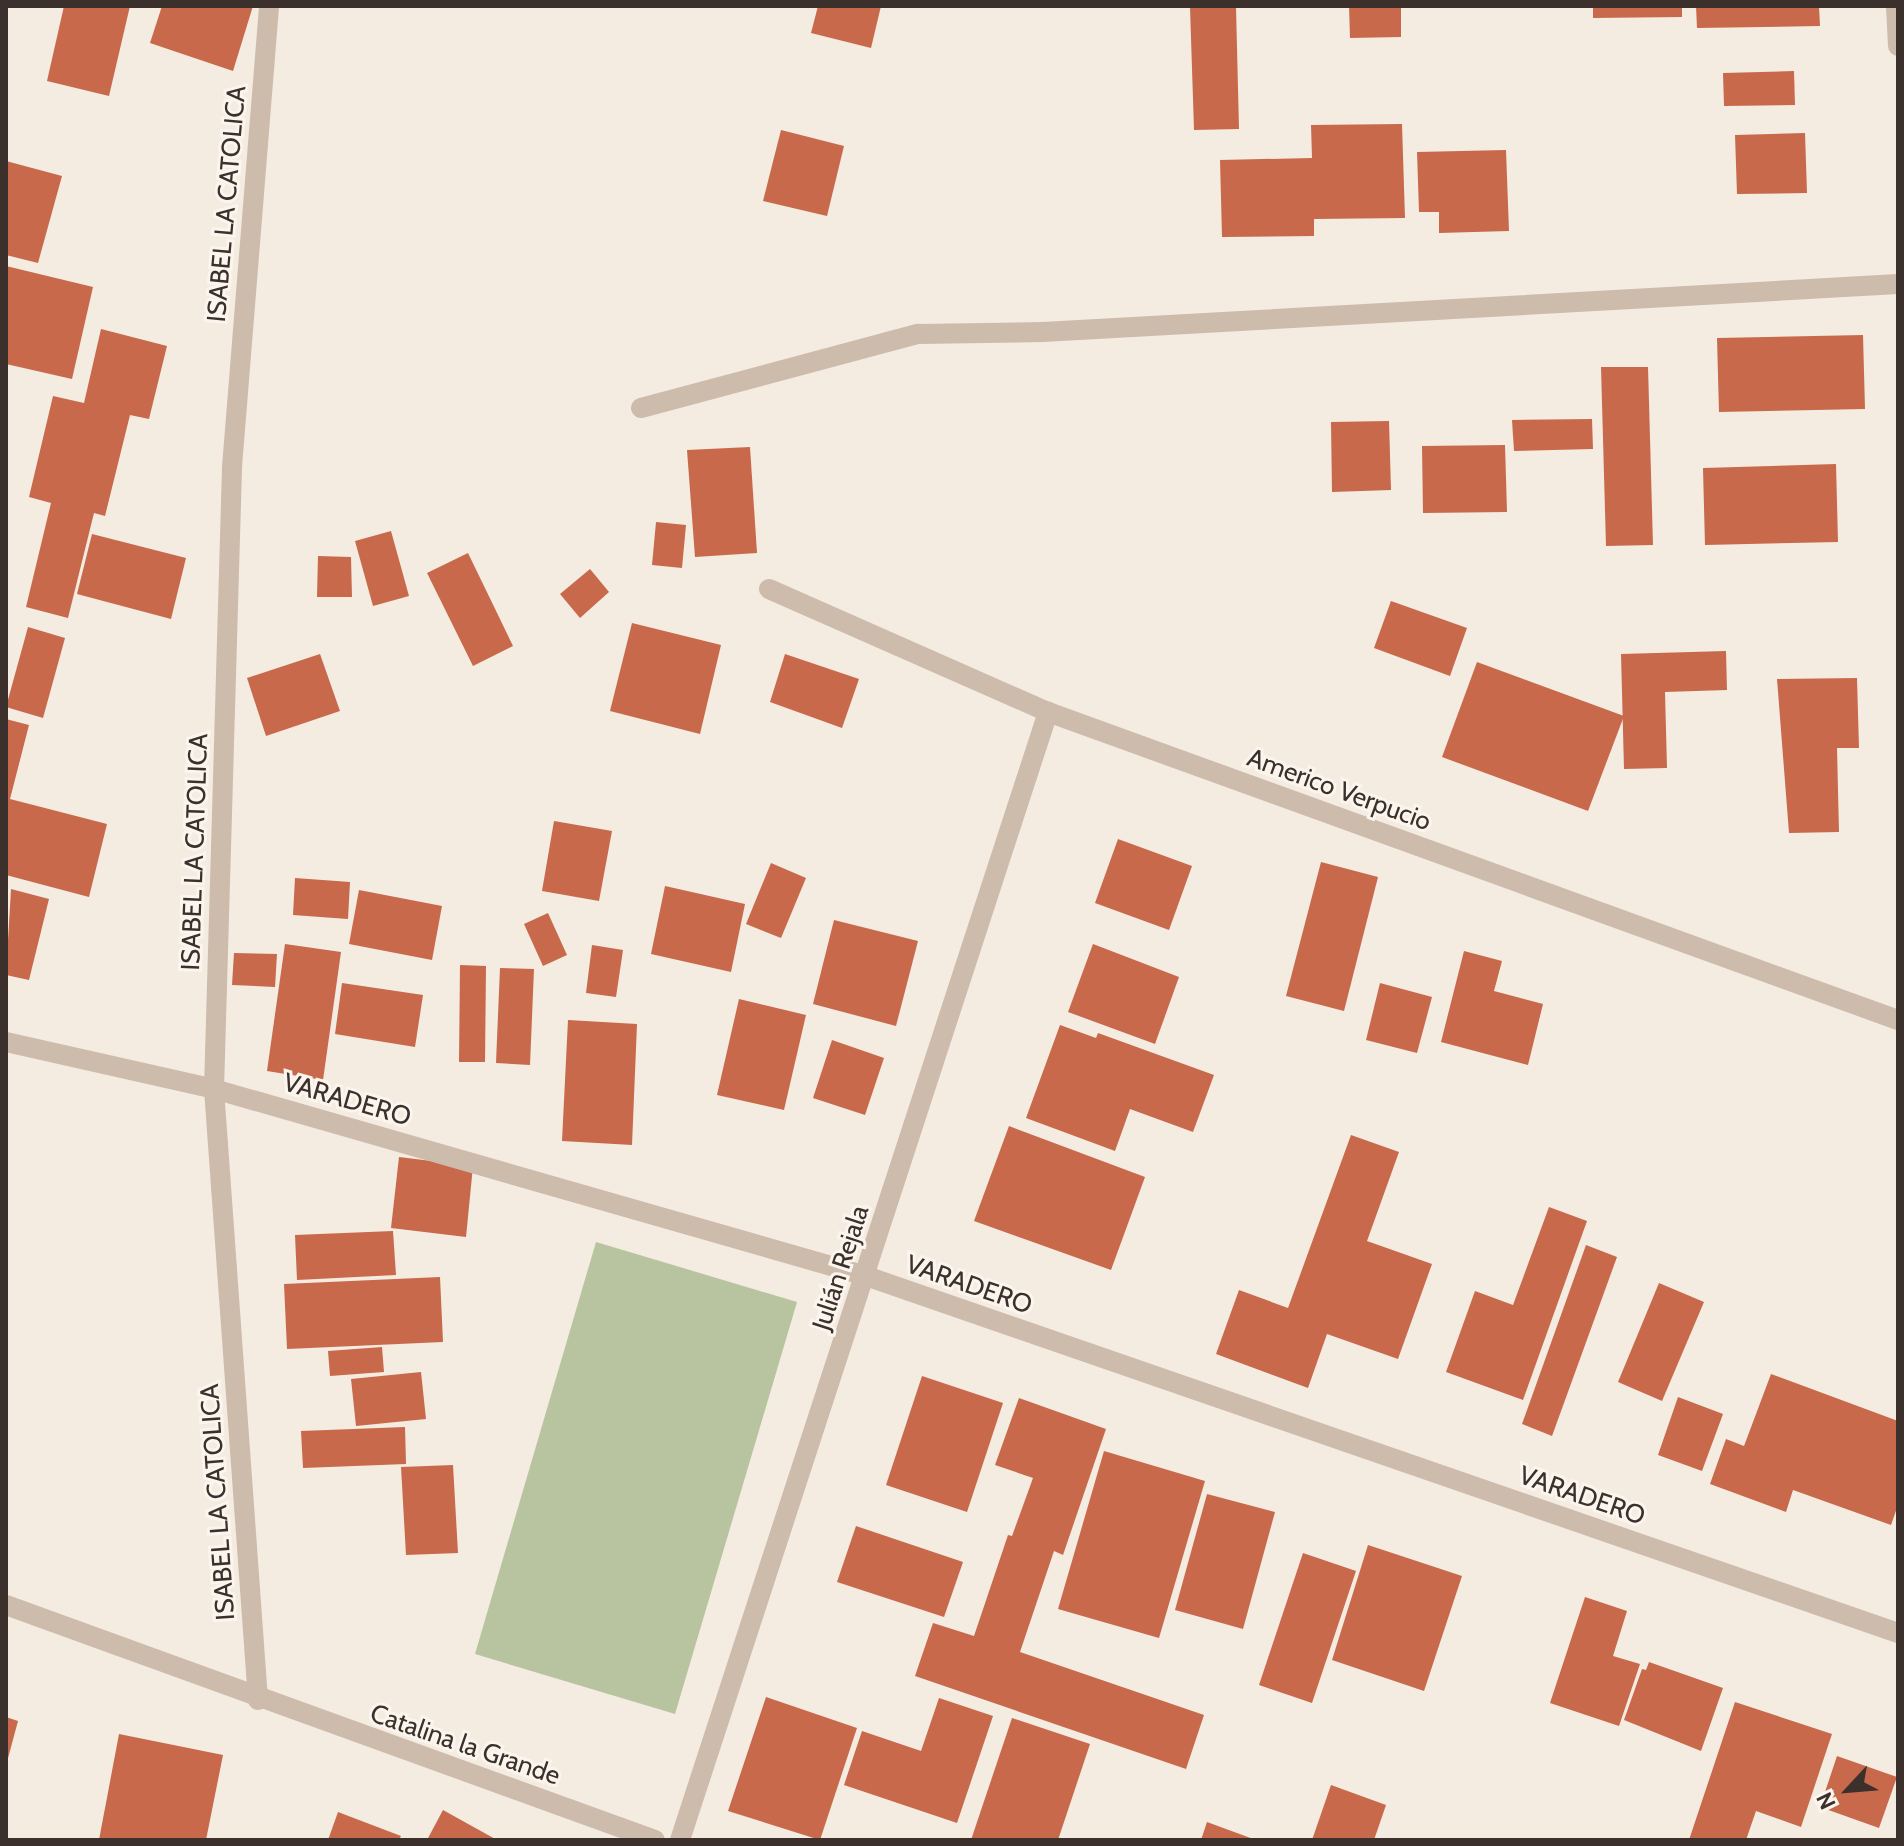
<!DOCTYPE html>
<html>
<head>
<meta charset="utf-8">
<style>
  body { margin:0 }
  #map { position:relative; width:1904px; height:1846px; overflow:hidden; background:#f4ebe1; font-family:Cabin,sans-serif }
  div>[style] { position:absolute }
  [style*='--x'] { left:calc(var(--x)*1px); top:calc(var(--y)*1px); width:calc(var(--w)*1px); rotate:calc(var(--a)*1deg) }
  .green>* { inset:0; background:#b8c4a0 }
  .building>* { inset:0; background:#c8694b }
  .street>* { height:20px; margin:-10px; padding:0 10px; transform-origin:10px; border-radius:10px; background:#cdbbac }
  span { translate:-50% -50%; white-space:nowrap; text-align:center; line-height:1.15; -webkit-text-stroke:6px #fbf5ee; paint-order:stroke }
  .street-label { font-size:26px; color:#3b302b }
  .frame { position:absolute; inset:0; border:8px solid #3b302b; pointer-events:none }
  .north { position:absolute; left:1808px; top:1750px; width:80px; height:80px; -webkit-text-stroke:6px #fbf5ee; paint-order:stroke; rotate:244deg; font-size:22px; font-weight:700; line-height:32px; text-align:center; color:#3b302b }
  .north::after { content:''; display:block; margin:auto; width:28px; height:36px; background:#3b302b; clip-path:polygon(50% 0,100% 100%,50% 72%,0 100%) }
</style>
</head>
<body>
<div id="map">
  <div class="green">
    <div style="clip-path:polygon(596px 1242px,797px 1302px,675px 1714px,475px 1654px)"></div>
  </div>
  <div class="building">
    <div style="clip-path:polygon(64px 6px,130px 6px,109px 96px,47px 81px)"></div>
    <div style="clip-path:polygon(162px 6px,253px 6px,233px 71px,150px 43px)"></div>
    <div style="clip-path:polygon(818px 6px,881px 6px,871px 48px,811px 33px)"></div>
    <div style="clip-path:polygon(1349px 6px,1401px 6px,1401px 37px,1350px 38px)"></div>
    <div style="clip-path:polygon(1593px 6px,1682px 6px,1682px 17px,1593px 18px)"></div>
    <div style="clip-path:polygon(1696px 6px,1819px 6px,1820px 26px,1697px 28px)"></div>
    <div style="clip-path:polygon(1190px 7px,1236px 7px,1239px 129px,1194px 130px)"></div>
    <div style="clip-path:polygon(1794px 71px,1795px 105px,1724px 106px,1723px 73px)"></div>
    <div style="clip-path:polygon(1402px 124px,1405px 218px,1314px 219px,1314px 236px,1222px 237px,1220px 160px,1312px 158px,1311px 125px)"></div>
    <div style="clip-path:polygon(781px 130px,844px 146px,827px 216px,763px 201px)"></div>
    <div style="clip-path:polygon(1805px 133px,1807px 193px,1737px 194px,1735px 135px)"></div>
    <div style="clip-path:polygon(1506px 150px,1509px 231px,1439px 233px,1439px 212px,1419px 212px,1417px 152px)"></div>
    <div style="clip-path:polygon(6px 161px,62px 176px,38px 263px,6px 255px)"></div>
    <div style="clip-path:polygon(6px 266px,93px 287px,72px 379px,6px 364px)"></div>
    <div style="clip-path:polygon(101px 329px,167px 346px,149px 419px,130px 415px,105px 516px,94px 513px,68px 618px,26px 607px,51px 503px,29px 497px,53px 396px,84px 403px)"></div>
    <div style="clip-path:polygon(1863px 335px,1865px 409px,1719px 412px,1717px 338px)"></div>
    <div style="clip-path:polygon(1601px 367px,1648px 367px,1653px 545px,1606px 546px)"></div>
    <div style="clip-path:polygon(1592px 419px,1593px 449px,1514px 451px,1512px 420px)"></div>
    <div style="clip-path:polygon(1389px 421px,1391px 490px,1332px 492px,1331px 422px)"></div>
    <div style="clip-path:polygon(1505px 445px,1507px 512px,1423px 513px,1422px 446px)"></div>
    <div style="clip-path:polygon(750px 447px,757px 553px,695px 557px,687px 450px)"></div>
    <div style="clip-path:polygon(1836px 464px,1838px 542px,1705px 545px,1703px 468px)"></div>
    <div style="clip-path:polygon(656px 522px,686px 525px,682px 568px,652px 565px)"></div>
    <div style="clip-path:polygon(391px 531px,409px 596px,373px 606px,355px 541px)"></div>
    <div style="clip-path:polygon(92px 534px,186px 558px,171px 619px,77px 594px)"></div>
    <div style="clip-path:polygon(468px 553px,513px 646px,473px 666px,427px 573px)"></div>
    <div style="clip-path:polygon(318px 556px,351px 557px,352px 597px,317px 597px)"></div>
    <div style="clip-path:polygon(590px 569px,609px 592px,580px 618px,560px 594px)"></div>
    <div style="clip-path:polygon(1391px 601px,1467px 628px,1450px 676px,1374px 648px)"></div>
    <div style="clip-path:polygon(632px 623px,721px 645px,700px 734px,610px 711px)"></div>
    <div style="clip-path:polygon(28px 627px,65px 638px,43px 718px,6px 707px)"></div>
    <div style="clip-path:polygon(1726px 651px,1727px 690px,1665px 692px,1667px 768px,1624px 769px,1621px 654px)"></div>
    <div style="clip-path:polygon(320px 654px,340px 711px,266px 736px,247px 678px)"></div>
    <div style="clip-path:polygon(785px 654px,859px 679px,842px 728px,770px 702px)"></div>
    <div style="clip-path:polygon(1477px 662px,1624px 716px,1588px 811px,1442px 757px)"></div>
    <div style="clip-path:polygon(1857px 678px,1859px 748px,1837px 748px,1839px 832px,1789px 833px,1777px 679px)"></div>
    <div style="clip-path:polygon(6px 719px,29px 725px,10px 799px,107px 824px,89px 897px,6px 875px)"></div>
    <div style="clip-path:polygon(554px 821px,612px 831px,599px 901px,542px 891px)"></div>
    <div style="clip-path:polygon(1118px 839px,1192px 866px,1169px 930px,1095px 903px)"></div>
    <div style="clip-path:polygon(1321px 862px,1378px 877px,1344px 1011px,1286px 996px)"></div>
    <div style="clip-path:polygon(771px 863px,806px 878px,781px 938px,746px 924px)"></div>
    <div style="clip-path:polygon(295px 878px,350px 882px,348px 919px,293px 915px)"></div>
    <div style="clip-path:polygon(665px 886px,745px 904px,731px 972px,651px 954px)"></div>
    <div style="clip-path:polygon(11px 889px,49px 899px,29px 980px,6px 975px)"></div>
    <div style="clip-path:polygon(359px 890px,442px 906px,432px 960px,349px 944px)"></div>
    <div style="clip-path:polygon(548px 913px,567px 955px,543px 966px,524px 924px)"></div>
    <div style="clip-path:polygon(834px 920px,918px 941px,896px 1026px,813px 1004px)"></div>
    <div style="clip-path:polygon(285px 944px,341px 952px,323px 1080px,267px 1071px)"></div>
    <div style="clip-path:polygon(1093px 944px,1179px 977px,1155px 1044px,1068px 1012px)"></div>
    <div style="clip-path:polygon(592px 945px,623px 950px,616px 997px,586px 993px)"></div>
    <div style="clip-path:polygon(1464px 951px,1502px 961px,1494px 991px,1543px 1004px,1528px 1065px,1441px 1042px)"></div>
    <div style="clip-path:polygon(234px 953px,277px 954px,275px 987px,232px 985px)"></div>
    <div style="clip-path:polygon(460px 965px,486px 966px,485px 1062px,459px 1062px)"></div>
    <div style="clip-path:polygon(500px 968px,534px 969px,530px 1065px,496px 1063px)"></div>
    <div style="clip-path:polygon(342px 983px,423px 995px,415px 1047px,335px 1034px)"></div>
    <div style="clip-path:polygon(1380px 983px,1432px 997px,1417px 1053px,1366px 1040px)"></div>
    <div style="clip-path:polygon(739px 999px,806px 1015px,784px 1110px,717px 1095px)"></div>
    <div style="clip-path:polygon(568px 1020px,637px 1024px,632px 1145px,562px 1141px)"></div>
    <div style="clip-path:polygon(1060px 1025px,1096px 1038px,1098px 1033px,1214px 1075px,1193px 1132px,1130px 1109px,1115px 1151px,1026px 1118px)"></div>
    <div style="clip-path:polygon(832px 1040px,884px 1058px,865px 1115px,813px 1098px)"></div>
    <div style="clip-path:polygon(1009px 1126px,1145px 1177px,1111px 1270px,974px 1221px)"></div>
    <div style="clip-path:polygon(1351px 1135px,1399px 1152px,1367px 1241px,1432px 1264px,1398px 1359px,1327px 1334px,1308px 1388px,1216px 1354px,1239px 1290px,1288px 1308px)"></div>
    <div style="clip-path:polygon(399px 1157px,473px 1166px,466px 1237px,391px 1228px)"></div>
    <div style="clip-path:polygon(1549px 1207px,1587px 1221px,1523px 1400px,1446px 1372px,1475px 1291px,1513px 1305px)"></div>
    <div style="clip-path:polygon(393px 1231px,396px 1275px,297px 1280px,295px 1235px)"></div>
    <div style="clip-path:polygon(1586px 1245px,1617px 1257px,1552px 1436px,1522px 1424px)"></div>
    <div style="clip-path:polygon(440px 1277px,443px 1342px,287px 1349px,284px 1284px)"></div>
    <div style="clip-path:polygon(1659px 1283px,1704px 1302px,1662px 1401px,1618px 1382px)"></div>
    <div style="clip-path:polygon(382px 1347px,384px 1372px,330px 1376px,328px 1351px)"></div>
    <div style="clip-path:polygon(421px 1372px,426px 1419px,356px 1426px,351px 1379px)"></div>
    <div style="clip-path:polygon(1771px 1374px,1898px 1421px,1898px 1505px,1891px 1525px,1793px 1490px,1786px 1512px,1710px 1484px,1726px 1439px,1744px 1446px)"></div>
    <div style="clip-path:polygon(922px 1376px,1003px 1403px,967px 1512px,886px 1485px)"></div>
    <div style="clip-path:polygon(1678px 1397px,1723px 1414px,1702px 1471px,1658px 1455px)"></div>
    <div style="clip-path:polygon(1019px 1398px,1106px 1429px,1063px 1555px,1054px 1551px,1020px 1652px,1204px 1715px,1186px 1769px,915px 1676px,933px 1623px,974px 1636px,1008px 1535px,1012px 1536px,1033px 1478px,995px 1465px)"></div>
    <div style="clip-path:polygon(405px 1427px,406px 1464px,303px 1468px,301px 1431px)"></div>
    <div style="clip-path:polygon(1104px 1451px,1205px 1481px,1159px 1638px,1058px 1609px)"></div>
    <div style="clip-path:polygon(453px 1465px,458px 1553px,406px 1555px,401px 1467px)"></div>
    <div style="clip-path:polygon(1207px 1494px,1275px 1512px,1243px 1629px,1175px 1610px)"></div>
    <div style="clip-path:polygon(856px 1526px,963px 1562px,944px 1617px,837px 1582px)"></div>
    <div style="clip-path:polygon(1368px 1545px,1462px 1576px,1424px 1691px,1332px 1660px)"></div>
    <div style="clip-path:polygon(1303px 1553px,1356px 1571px,1312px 1703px,1259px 1685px)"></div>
    <div style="clip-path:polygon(1585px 1597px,1627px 1611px,1613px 1656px,1640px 1664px,1619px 1726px,1550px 1703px)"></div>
    <div style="clip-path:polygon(1649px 1662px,1723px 1688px,1701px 1751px,1624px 1720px,1642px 1669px,1646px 1670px)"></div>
    <div style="clip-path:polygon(766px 1697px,857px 1728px,820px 1840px,728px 1811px)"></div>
    <div style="clip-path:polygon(939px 1698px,993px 1716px,957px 1823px,844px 1785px,862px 1731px,921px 1751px)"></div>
    <div style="clip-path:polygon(1735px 1702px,1832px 1734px,1801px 1827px,1756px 1811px,1746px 1840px,1689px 1840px)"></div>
    <div style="clip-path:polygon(6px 1717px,18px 1721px,7px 1762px,6px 1762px)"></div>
    <div style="clip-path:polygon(1012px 1718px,1090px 1744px,1058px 1840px,971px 1840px)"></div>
    <div style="clip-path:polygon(119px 1734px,223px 1755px,206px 1840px,99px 1840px)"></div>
    <div style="clip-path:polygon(1837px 1756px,1897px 1777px,1879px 1828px,1820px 1807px)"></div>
    <div style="clip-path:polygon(1331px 1785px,1386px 1805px,1374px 1840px,1312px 1840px)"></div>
    <div style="clip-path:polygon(443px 1810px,497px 1840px,427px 1840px)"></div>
    <div style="clip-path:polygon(338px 1812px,401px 1836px,399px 1840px,328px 1840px)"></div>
    <div style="clip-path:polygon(1207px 1822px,1256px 1840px,1201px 1840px)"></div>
  </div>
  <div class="street">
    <div style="--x:1896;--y:6;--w:40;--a:87.1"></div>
    <div style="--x:641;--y:408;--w:287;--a:-15"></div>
    <div style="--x:918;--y:334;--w:125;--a:-0.9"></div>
    <div style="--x:1043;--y:332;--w:856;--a:-3.21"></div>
    <div style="--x:769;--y:589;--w:305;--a:23.8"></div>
    <div style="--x:1048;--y:712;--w:904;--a:19.92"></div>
    <div style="--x:6;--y:1042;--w:213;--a:12.7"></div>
    <div style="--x:214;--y:1089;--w:678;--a:16"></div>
    <div style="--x:866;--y:1276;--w:1092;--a:19.08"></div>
    <div style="--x:6;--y:1605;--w:690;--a:19.91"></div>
    <div style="--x:258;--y:1700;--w:613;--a:-94.12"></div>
    <div style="--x:214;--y:1089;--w:622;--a:-88.34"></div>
    <div style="--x:232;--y:467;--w:462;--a:-85.4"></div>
    <div style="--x:680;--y:1840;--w:1187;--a:-71.93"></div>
  </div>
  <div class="street-label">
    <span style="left:227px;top:204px;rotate:-85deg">ISABEL LA CATOLICA</span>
    <span style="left:1339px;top:790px;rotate:20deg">Americo Verpucio</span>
    <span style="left:195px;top:852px;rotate:-88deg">ISABEL LA CATOLICA</span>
    <span style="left:347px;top:1100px;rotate:16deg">VARADERO</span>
    <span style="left:841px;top:1268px;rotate:-72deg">Julián Rejala</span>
    <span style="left:969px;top:1285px;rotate:19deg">VARADERO</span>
    <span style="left:1582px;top:1496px;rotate:19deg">VARADERO</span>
    <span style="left:218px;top:1502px;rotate:-94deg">ISABEL LA CATOLICA</span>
    <span style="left:465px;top:1745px;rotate:19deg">Catalina la Grande</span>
  </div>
  <div class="frame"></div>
  <div class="north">N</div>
</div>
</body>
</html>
